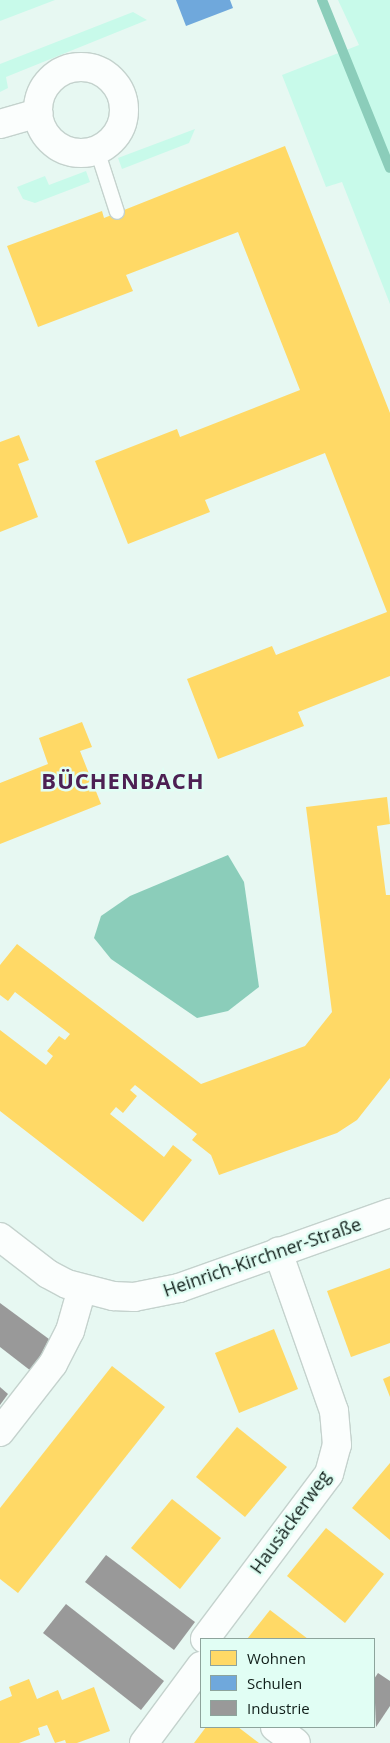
<!DOCTYPE html>
<html>
<head>
<meta charset="utf-8">
<style>
  body { margin:0 }
  #map { position:relative; width:390px; height:1743px; overflow:hidden; background:#e7f8f2; font-family:"Open Sans",sans-serif }
  div>[style] { position:absolute }
  [style*='--x'] { left:calc(var(--x)*1px); top:calc(var(--y)*1px); width:calc(var(--w)*1px); rotate:calc(var(--a)*1deg) }
  .green>* { inset:0; background:#c8faea }
  .water>* { inset:0; background:#8bcdba }
  .homes>* { inset:0; background:#ffd966 }
  .schools>* { inset:0; background:#6fa8dc }
  .industry>* { inset:0; background:#999 }
  .stream>* { height:10px; margin:-5px; padding:0 5px; transform-origin:5px; border-radius:5px; background:#8bcdba }
  .roads { filter:drop-shadow(1px 0 #c4d2cd) drop-shadow(-1px 0 #c4d2cd) drop-shadow(0 1px #c4d2cd) drop-shadow(0 -1px #c4d2cd) }
  .service>* { height:14px; margin:-7px; padding:0 7px; transform-origin:7px; border-radius:7px; background:#fbfefd }
  .minor>* { height:28px; margin:-14px; padding:0 14px; transform-origin:14px; border-radius:14px; background:#fbfefd }
  .minor>.ring { margin:-14px; padding:0; box-sizing:content-box; background:none; border:28px solid #fbfefd; border-radius:50% }
  span { translate:-50% -50%; white-space:nowrap; text-align:center; line-height:1.15; -webkit-text-stroke:5px #e1fef4; paint-order:stroke }
  .street-label { font-size:18px; color:#101e19 }
  .district-label { font-size:22px; color:#4d2053; font-weight:700; letter-spacing:1px }
  .legend { position:absolute; left:200px; top:1638px; width:175px; height:90px; box-sizing:border-box; background:#e1fef4; border:1px solid #8da49c; margin:0; padding:6px 9px; list-style:none; font-size:15px; color:#101e19 }
  .legend li { display:flex; align-items:center; gap:10px; height:25px }
  .legend b { width:25px; border:1px solid #8da49c }
</style>
</head>
<body>
<div id="map">
  <div class="green">
    <div style="clip-path:polygon(0 0,55px 0,0 21px)"></div>
    <div style="clip-path:polygon(338px 0,390px 0,390px 304px,342px 182px,326px 187px,282px 75px,359px 45px)"></div>
    <div style="clip-path:polygon(133px 12px,147px 20px,6px 77px,8px 88px,0 92px,0 64px)"></div>
    <div style="clip-path:polygon(195px 129px,189px 143px,122px 169px,118px 158px)"></div>
    <div style="clip-path:polygon(86px 171px,90px 182px,35px 203px,23px 199px,17px 187px,45px 176px,49px 185px)"></div>
  </div>
  <div class="water">
    <div style="clip-path:polygon(228px 855px,244px 882px,259px 987px,228px 1011px,197px 1018px,111px 959px,94px 938px,101px 916px,130px 896px)"></div>
  </div>
  <div class="homes">
    <div style="clip-path:polygon(285px 146px,390px 413px,390px 676px,298px 712px,304px 726px,218px 759px,187px 679px,272px 646px,276px 655px,387px 612px,325px 453px,205px 500px,210px 512px,128px 544px,95px 461px,177px 429px,180px 437px,300px 390px,238px 232px,126px 275px,133px 291px,38px 327px,7px 246px,102px 211px,104px 218px)"></div>
    <div style="clip-path:polygon(19px 435px,29px 460px,18px 464px,38px 517px,0 532px,0 442px)"></div>
    <div style="clip-path:polygon(82px 722px,92px 747px,80px 751px,101px 804px,0 844px,0 783px,48px 764px,39px 738px)"></div>
    <div style="clip-path:polygon(387px 797px,390px 824px,377px 826px,386px 895px,390px 895px,390px 1078px,357px 1120px,337px 1133px,219px 1175px,211px 1155px,192px 1140px,197px 1134px,135px 1085px,130px 1090px,137px 1096px,123px 1113px,116px 1107px,110px 1114px,164px 1157px,173px 1145px,192px 1160px,143px 1222px,0 1111px,0 1030px,46px 1065px,53px 1056px,47px 1051px,59px 1036px,65px 1040px,70px 1034px,15px 992px,8px 1001px,0 995px,0 965px,17px 944px,201px 1084px,305px 1046px,332px 1012px,306px 807px)"></div>
    <div style="clip-path:polygon(390px 1268px,390px 1343px,351px 1357px,327px 1291px)"></div>
    <div style="clip-path:polygon(274px 1329px,298px 1389px,239px 1413px,215px 1353px)"></div>
    <div style="clip-path:polygon(112px 1366px,165px 1407px,18px 1593px,0 1579px,0 1508px)"></div>
    <div style="clip-path:polygon(390px 1376px,390px 1397px,383px 1379px)"></div>
    <div style="clip-path:polygon(237px 1427px,287px 1467px,245px 1517px,196px 1477px)"></div>
    <div style="clip-path:polygon(390px 1463px,390px 1540px,352px 1508px)"></div>
    <div style="clip-path:polygon(172px 1499px,221px 1538px,180px 1589px,131px 1548px)"></div>
    <div style="clip-path:polygon(326px 1528px,384px 1574px,345px 1623px,287px 1576px)"></div>
    <div style="clip-path:polygon(270px 1610px,308px 1639px,247px 1639px)"></div>
    <div style="clip-path:polygon(29px 1679px,37px 1699px,58px 1690px,62px 1700px,94px 1687px,110px 1731px,77px 1743px,66px 1743px,65px 1740px,55px 1743px,47px 1725px,38px 1728px,40px 1735px,19px 1743px,0 1743px,0 1701px,12px 1696px,9px 1687px)"></div>
    <div style="clip-path:polygon(206px 1727px,238px 1727px,259px 1743px,194px 1743px)"></div>
  </div>
  <div class="schools">
    <div style="clip-path:polygon(176px 0,230px 0,233px 8px,186px 26px)"></div>
  </div>
  <div class="industry">
    <div style="clip-path:polygon(0 1303px,53px 1342px,31px 1371px,0 1347px)"></div>
    <div style="clip-path:polygon(0 1387px,8px 1394px,0 1405px)"></div>
    <div style="clip-path:polygon(106px 1555px,195px 1622px,174px 1650px,85px 1582px)"></div>
    <div style="clip-path:polygon(66px 1604px,164px 1681px,141px 1710px,43px 1633px)"></div>
    <div style="clip-path:polygon(378px 1673px,390px 1681px,390px 1706px,376px 1727px,374px 1679px)"></div>
  </div>
  <div class="stream">
    <div style="--x:322;--y:0;--w:181;--a:68"></div>
  </div>
  <div class="roads">
    <div class="service">
      <div style="--x:97;--y:150;--w:65;--a:72.1"></div>
    </div>
    <div class="minor">
      <div class="ring" style="left:38px;top:67px;width:58px;height:58px"></div>
      <div style="--x:0;--y:124;--w:40;--a:-16"></div>
      <div style="--x:0;--y:1237;--w:61;--a:37.6"></div>
      <div style="--x:48;--y:1274;--w:21;--a:28"></div>
      <div style="--x:67;--y:1284;--w:48;--a:14.6"></div>
      <div style="--x:113;--y:1296;--w:21;--a:3"></div>
      <div style="--x:134;--y:1297;--w:46;--a:-11.3"></div>
      <div style="--x:179;--y:1288;--w:224;--a:-19.6"></div>
      <div style="--x:0;--y:1432;--w:86;--a:-52.1"></div>
      <div style="--x:53;--y:1364;--w:37;--a:-63"></div>
      <div style="--x:70;--y:1331;--w:44;--a:-74.1"></div>
      <div style="--x:205;--y:1639;--w:206;--a:-53.1"></div>
      <div style="--x:329;--y:1474;--w:30;--a:-75"></div>
      <div style="--x:337;--y:1445;--w:34;--a:-95"></div>
      <div style="--x:334;--y:1411;--w:169;--a:-109.4"></div>
      <div style="--x:275;--y:1727;--w:26;--a:37"></div>
      <div style="--x:144;--y:1743;--w:96;--a:-53.5"></div>
    </div>
  </div>
  <div class="street-label">
    <span style="left:262px;top:1257px;rotate:-19deg">Heinrich-Kirchner-Straße</span>
    <span style="left:290px;top:1522px;rotate:-54deg">Hausäckerweg</span>
  </div>
  <div class="district-label">
    <span style="left:123px;top:781px">BÜCHENBACH</span>
  </div>
  <ul class="legend">
  <li><b style="height:14px;background:#ffd966"></b>Wohnen</li>
  <li><b style="height:14px;background:#6fa8dc"></b>Schulen</li>
  <li><b style="height:14px;background:#999"></b>Industrie</li>
  </ul>
</div>
</body>
</html>
